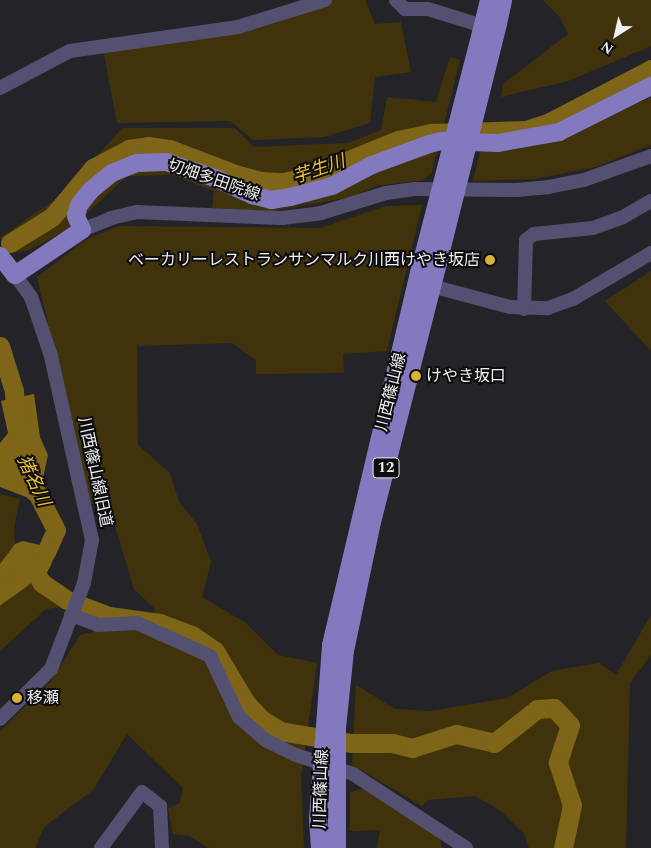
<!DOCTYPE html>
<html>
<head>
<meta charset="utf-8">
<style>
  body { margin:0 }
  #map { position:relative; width:651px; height:848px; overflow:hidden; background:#242428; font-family:Spectral,"Noto Sans JP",serif }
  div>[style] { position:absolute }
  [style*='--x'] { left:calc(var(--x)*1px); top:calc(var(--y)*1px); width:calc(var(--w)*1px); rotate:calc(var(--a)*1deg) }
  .green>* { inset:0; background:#40330c }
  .water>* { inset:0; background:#7e6517 }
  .river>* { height:19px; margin:-9.5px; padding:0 9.5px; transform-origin:9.5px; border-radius:9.5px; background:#7e6517 }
  .minor>* { height:14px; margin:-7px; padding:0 7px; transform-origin:7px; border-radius:7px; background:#545071 }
  .major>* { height:18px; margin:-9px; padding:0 9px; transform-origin:9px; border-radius:9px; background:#8379be }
  .major-bridge>* { height:18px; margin:-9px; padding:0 9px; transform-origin:9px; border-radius:9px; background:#8379be }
  .dots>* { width:14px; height:14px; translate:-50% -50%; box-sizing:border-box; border:2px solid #0d0d0f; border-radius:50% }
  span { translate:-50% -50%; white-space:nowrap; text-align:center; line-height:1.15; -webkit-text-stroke:4px #0d0d0f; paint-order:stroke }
  .shield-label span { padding:1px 4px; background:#0d0d0f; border:1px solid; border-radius:4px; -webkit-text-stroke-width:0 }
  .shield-label { font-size:15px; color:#f0f0f2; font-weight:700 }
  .street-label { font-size:16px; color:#f0f0f2 }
  .poi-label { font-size:16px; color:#f0f0f2 }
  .right { translate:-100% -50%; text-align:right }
  .left { translate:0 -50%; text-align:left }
  .water-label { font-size:18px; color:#ebc039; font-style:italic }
  .north { position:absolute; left:591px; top:10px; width:50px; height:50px; -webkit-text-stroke:4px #0d0d0f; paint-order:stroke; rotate:215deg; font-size:14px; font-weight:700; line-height:20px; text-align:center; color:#f0f0f2 }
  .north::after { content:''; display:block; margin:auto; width:18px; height:22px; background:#f0f0f2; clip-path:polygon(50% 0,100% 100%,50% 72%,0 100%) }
</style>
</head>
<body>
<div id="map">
  <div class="green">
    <div style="clip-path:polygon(333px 0,365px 0,375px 24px,401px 22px,411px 72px,375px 77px,370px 123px,324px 137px,253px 140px,230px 121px,117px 123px,103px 49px,276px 23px)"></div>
    <div style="clip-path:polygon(543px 0,651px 0,651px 46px,568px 81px,501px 97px,503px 84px,568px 34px,559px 16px)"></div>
    <div style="clip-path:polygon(450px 57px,460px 60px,432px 172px,424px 180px,376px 186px,352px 197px,271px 211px,212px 208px,214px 191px,174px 175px,127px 176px,71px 228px,29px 250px,12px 253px,0 238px,66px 192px,122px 128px,235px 128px,254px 147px,348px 143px,381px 130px,387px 97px,436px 102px)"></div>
    <div style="clip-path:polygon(651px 97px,651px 145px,596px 167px,535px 179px,473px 181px,481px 147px,597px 122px)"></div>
    <div style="clip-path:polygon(422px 205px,387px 351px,343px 354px,344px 373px,256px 374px,256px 360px,232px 343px,137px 346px,138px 445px,170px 473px,179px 502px,197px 524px,211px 562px,202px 597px,246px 623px,278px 655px,317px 663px,301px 776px,304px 848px,209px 848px,189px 836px,173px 834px,168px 809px,180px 803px,183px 788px,127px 734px,93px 790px,45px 826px,35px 848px,0 848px,0 731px,51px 681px,80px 635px,153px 617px,155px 609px,134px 589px,115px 526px,90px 501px,37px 277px,87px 239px,119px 226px,320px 228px,386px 206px)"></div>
    <div style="clip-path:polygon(651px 271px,651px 351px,605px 301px)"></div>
    <div style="clip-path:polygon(0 494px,20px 499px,14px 528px,15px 544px,0 564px)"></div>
    <div style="clip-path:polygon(45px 576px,67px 593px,68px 606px,46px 609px,0 651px,0 606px,20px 589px)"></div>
    <div style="clip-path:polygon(651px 615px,651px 655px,630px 683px,626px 848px,529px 848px,524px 834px,501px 811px,475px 796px,428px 800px,422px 806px,352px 765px,356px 685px,395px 709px,431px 711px,507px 698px,552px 671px,599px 663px,616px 675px)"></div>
    <div style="clip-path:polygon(364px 788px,439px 836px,442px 848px,377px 848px,380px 830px,350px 831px,350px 792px)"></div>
  </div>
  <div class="water">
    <div style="clip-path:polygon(34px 394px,40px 437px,48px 455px,41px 487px,52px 499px,39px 507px,26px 497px,0 487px,0 443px,8px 433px,1px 401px)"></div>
    <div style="clip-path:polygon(23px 541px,40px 545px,55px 553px,51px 565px,45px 576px,20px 589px,0 606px,0 564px,15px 544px)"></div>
  </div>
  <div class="river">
    <div style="--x:10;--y:243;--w:49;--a:-31.8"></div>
    <div style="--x:52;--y:217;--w:64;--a:-50.1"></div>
    <div style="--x:93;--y:168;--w:41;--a:-27.8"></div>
    <div style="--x:129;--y:149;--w:19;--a:-9"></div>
    <div style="--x:148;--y:146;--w:22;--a:8"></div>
    <div style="--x:170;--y:149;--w:73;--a:20.9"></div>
    <div style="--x:238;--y:175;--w:24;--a:15"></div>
    <div style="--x:261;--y:181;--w:22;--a:3"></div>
    <div style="--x:283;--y:182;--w:25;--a:-12"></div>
    <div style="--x:307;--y:177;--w:98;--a:-22.1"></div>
    <div style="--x:398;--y:140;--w:35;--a:-12"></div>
    <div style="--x:432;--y:133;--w:94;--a:-1.8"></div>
    <div style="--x:526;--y:130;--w:23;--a:-18"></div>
    <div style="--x:548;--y:123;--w:116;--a:-27.7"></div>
    <div style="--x:0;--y:346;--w:47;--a:72.7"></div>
    <div style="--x:14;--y:391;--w:33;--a:87"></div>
    <div style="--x:32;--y:567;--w:19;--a:58"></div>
    <div style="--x:42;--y:583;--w:30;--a:34"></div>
    <div style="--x:67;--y:600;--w:45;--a:20.9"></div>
    <div style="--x:109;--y:616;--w:51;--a:7.8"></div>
    <div style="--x:160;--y:623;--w:34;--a:21"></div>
    <div style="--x:192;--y:635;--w:28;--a:35"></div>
    <div style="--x:215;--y:651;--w:61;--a:59.2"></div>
    <div style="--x:246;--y:703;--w:22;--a:47"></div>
    <div style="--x:261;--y:719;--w:22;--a:32"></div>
    <div style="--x:280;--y:731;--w:73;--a:9.5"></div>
    <div style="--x:352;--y:743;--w:40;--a:0"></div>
    <div style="--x:392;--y:743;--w:21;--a:14"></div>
    <div style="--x:412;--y:748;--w:46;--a:-17.7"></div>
    <div style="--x:456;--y:734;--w:39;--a:13"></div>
    <div style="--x:494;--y:743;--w:55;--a:-38.3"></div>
    <div style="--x:537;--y:709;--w:17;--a:-3"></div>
    <div style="--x:554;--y:708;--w:23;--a:47"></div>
    <div style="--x:570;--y:725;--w:40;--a:108"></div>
    <div style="--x:558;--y:763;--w:44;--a:71.6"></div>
    <div style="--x:572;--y:805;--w:44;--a:101.8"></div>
    <div style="--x:0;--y:593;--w:24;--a:-35"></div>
    <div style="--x:20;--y:579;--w:37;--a:-46"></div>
    <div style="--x:46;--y:552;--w:24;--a:-66"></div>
    <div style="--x:56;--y:530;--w:53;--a:-117.1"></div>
  </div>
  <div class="minor">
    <div style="--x:396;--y:0;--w:13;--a:45"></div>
    <div style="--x:405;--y:9;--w:23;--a:0"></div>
    <div style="--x:428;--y:9;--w:58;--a:17.2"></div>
    <div style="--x:0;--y:88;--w:79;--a:-27.9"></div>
    <div style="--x:70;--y:51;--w:170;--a:-8.1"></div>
    <div style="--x:238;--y:27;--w:91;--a:-17.2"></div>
    <div style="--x:82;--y:230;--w:31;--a:-22"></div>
    <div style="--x:111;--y:218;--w:27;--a:-13"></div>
    <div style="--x:137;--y:212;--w:145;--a:2.4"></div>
    <div style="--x:282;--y:218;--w:39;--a:-7"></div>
    <div style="--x:321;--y:213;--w:68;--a:-17.1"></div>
    <div style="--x:386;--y:193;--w:29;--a:-8"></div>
    <div style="--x:415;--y:189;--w:101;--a:0.6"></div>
    <div style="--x:516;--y:190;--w:32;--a:-5"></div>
    <div style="--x:548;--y:187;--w:37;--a:-11"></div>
    <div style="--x:584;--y:180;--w:71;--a:-19.7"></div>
    <div style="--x:424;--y:284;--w:89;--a:15"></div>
    <div style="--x:510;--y:307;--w:38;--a:2"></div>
    <div style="--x:548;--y:308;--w:27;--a:-20"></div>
    <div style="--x:573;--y:299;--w:91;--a:-30.5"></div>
    <div style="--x:524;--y:309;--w:69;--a:-88.3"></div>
    <div style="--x:526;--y:240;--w:10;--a:-37"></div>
    <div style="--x:534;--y:234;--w:59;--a:-5.8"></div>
    <div style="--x:593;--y:228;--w:32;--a:-20"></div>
    <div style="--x:623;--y:217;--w:32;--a:-30"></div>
    <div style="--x:71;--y:615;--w:29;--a:20"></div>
    <div style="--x:98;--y:625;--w:39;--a:-3"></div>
    <div style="--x:137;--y:623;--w:80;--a:24.3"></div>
    <div style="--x:210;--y:656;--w:68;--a:64.6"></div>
    <div style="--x:239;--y:717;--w:37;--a:41"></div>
    <div style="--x:267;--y:741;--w:32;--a:26"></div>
    <div style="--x:296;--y:755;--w:60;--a:18.4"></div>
    <div style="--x:353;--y:774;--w:135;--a:33.2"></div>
    <div style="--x:0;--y:719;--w:71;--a:-44.4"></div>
    <div style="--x:51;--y:669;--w:92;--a:-69"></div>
    <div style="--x:84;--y:583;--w:44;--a:-79.5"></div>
    <div style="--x:92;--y:540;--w:189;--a:-102.6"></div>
    <div style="--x:51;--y:356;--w:62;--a:-108.7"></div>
    <div style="--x:31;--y:297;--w:27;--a:-126"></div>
    <div style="--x:101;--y:848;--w:69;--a:-53.8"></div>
    <div style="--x:142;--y:792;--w:23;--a:38"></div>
    <div style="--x:160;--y:806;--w:42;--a:87.3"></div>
  </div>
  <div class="major">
    <div style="--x:485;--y:17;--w:17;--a:-77"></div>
    <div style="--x:498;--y:24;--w:25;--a:-78"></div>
    <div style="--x:0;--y:256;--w:24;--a:52"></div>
    <div style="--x:15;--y:275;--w:81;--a:-33.9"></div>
    <div style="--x:82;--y:230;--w:15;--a:-113"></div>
    <div style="--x:76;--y:216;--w:11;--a:-75"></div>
    <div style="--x:79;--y:205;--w:19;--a:-51"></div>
    <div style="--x:91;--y:190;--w:27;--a:-39"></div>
    <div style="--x:112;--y:173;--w:27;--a:-22"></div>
    <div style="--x:137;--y:163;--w:29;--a:-2"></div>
    <div style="--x:166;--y:162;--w:52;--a:18.1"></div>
    <div style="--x:215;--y:178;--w:41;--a:24.7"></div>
    <div style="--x:252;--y:195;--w:20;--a:15"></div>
    <div style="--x:271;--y:200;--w:19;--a:-9"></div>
    <div style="--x:290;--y:197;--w:43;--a:-14.7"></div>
    <div style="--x:332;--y:186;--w:45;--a:-27.7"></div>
    <div style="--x:372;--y:165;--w:61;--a:-20.2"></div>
    <div style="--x:429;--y:144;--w:13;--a:-13"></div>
    <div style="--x:442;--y:141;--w:56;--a:2"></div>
    <div style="--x:498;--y:143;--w:62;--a:-10.2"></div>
    <div style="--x:559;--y:132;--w:103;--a:-26.6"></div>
    <div style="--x:331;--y:645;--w:399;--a:-76.7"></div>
    <div style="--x:345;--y:651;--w:132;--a:-78.2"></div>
    <div style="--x:372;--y:522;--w:267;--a:-75.7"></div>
  </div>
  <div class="major-bridge">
    <div style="--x:423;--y:257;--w:248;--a:-75.5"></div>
    <div style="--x:438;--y:263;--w:246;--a:-75.9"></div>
    <div style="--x:320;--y:848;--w:29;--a:-94"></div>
    <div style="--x:318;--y:819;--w:174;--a:-85.7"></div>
    <div style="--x:337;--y:848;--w:120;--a:-90"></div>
    <div style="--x:337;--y:728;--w:77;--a:-84.1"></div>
  </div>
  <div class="dots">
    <div style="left:490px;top:260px;background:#dbb233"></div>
    <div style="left:416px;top:376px;background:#dbb233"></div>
    <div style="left:17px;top:698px;background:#dbb233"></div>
  </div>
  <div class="shield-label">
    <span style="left:386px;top:468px">12</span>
  </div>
  <div class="street-label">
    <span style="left:214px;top:180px;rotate:19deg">切畑多田院線</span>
    <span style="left:391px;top:392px;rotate:-76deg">川西篠山線</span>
    <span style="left:95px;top:472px;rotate:78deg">川西篠山線旧道</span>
    <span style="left:321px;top:789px;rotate:-88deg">川西篠山線</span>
  </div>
  <div class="poi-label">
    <span class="right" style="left:480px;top:260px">ベーカリーレストランサンマルク川西けやき坂店</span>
    <span class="left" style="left:426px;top:376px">けやき坂口</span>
    <span class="left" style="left:27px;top:698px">移瀬</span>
  </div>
  <div class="water-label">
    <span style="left:319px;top:170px;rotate:-19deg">芋生川</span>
    <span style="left:33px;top:481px;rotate:65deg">猪名川</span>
  </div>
  <div class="north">N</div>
</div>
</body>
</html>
